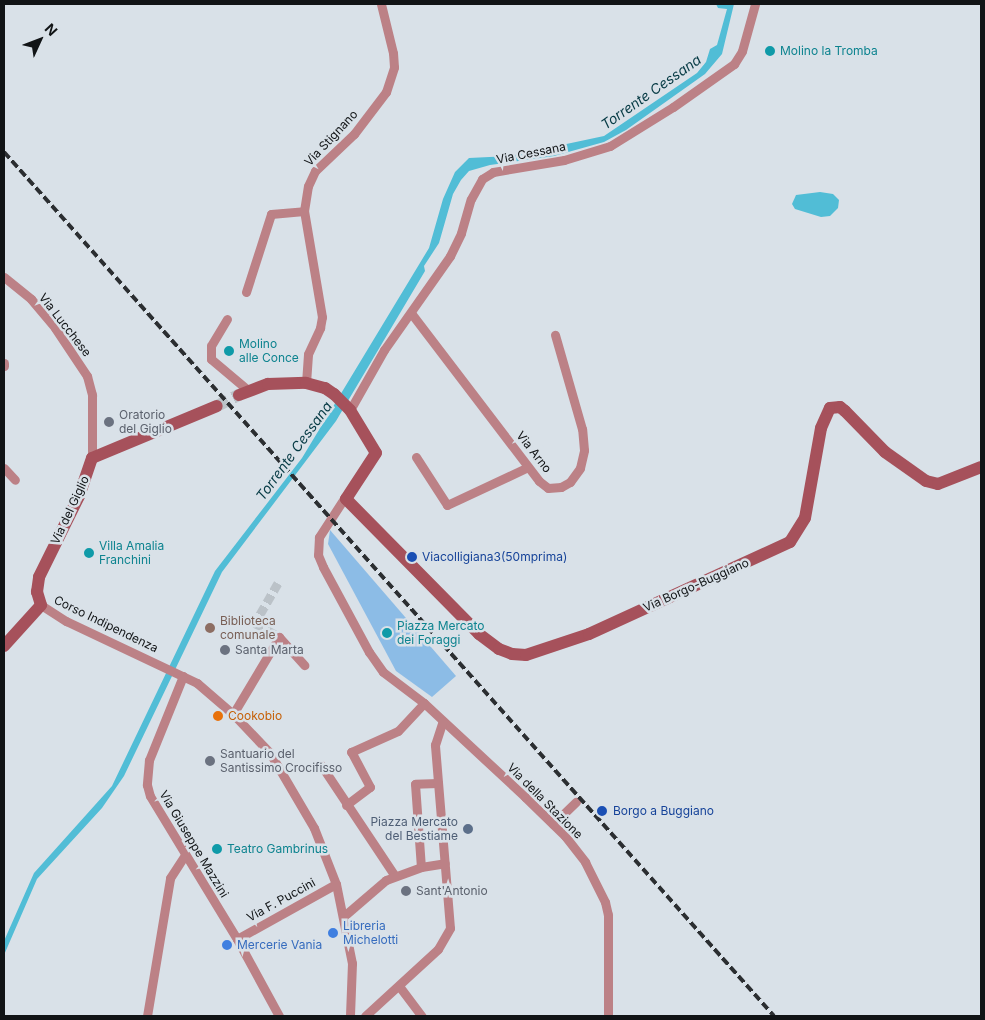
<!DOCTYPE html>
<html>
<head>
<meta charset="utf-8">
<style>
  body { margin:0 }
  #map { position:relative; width:985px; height:1020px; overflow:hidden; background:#d9e1e8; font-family:Inter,sans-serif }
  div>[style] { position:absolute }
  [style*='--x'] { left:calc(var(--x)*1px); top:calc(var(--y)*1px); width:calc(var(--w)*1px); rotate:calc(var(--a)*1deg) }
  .green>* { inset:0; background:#8cbce6 }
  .water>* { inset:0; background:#51bdd6 }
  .street-tunnel>* { height:9px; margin-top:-4.5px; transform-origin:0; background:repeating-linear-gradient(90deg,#bbc2c8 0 9px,transparent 0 13.5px) }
  .secondary-tunnel>* { height:12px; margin-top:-6px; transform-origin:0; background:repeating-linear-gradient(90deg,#bbc2c8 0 12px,transparent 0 18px) }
  .street>* { height:9px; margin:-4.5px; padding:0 4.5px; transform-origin:4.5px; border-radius:4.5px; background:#bc8186 }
  .secondary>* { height:12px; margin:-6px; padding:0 6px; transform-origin:6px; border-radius:6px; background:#a6515b }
  .rail>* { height:4px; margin-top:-2px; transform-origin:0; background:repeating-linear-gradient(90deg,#2b2e31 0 8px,transparent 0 12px) }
  .dots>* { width:14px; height:14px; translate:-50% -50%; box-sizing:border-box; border:2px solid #d9e1e8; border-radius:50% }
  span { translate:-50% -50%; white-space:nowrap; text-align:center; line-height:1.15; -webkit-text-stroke:5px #d9e1e8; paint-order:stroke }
  .culture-label { font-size:12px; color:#0d838f }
  .left { translate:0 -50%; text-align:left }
  .street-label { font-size:12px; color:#111416 }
  .worship-label { font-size:12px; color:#5b616d }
  .transit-label { font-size:12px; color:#164399 }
  .education-label { font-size:12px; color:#785e54 }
  .food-label { font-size:12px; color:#c56008 }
  .service-label { font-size:12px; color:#4e5e75 }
  .right { translate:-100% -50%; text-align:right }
  .shop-label { font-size:12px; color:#366cbe }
  .water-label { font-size:14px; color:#063a44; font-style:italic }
  .frame { position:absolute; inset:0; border:5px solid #111416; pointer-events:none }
  .north { position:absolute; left:15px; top:15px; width:50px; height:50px; -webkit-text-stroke:4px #d9e1e8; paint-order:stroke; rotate:47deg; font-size:14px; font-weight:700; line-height:20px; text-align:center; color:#111416 }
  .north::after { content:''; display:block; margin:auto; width:18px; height:22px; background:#111416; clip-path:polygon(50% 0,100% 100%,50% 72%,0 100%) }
</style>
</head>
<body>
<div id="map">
  <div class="green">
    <div style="clip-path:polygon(330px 530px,456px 676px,432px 697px,396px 671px,328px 544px)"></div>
  </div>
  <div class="water">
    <div style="clip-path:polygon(716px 4px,734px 4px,722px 54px,705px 74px,626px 130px,604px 142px,554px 156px,490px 165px,469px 171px,461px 180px,453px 194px,439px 243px,424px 266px,425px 271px,336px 421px,222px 572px,124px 776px,102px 808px,37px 879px,4px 955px,4px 941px,34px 873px,112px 786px,215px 571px,302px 458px,429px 248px,443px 199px,455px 172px,469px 158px,510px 156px,604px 136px,697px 73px,706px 62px,710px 49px,717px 45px,727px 9px,718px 8px)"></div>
    <div style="clip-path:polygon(820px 192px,833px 194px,839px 200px,838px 208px,830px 216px,821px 217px,795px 209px,792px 204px,796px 195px)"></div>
  </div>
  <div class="street-tunnel">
    <div style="--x:278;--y:583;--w:46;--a:119.9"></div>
    <div style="--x:255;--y:623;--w:28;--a:30"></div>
  </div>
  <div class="secondary-tunnel">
    <div style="--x:217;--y:406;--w:25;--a:-27"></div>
  </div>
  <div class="street">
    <div style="--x:4;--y:277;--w:35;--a:39"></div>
    <div style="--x:31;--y:299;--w:38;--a:50"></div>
    <div style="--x:55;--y:328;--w:58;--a:56.3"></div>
    <div style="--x:87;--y:376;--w:20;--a:75"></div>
    <div style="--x:92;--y:395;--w:63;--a:90"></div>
    <div style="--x:246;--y:292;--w:82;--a:-72.2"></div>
    <div style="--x:271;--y:214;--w:33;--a:-5"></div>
    <div style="--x:411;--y:313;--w:211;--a:52.7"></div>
    <div style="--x:539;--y:481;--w:11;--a:38"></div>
    <div style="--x:548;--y:488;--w:13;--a:-4"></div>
    <div style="--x:561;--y:487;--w:10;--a:-29"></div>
    <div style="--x:570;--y:482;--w:17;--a:-54"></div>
    <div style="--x:580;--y:468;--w:18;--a:-77"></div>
    <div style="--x:584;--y:450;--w:21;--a:-95"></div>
    <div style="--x:582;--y:429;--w:98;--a:-106"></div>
    <div style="--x:227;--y:319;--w:31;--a:121"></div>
    <div style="--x:211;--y:346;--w:13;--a:90"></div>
    <div style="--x:211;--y:359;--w:50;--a:40.1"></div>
    <div style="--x:4;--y:363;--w:3;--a:90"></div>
    <div style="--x:306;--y:383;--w:29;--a:-86"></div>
    <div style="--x:308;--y:354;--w:29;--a:-65"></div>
    <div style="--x:320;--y:328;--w:11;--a:-80"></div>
    <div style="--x:322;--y:317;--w:108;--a:-99.6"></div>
    <div style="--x:304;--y:211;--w:25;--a:-81"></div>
    <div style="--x:308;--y:186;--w:17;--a:-65"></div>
    <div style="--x:315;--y:171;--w:54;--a:-43.5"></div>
    <div style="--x:354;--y:134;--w:53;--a:-52.7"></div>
    <div style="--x:386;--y:92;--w:26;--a:-72"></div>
    <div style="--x:394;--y:67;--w:14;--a:-94"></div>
    <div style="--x:393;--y:53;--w:50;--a:-103.8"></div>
    <div style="--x:350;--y:410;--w:69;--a:-60.5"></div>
    <div style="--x:384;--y:350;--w:115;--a:-54.9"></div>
    <div style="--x:450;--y:256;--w:25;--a:-64"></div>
    <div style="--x:461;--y:233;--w:35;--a:-74"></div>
    <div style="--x:471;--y:199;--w:23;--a:-61"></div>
    <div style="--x:482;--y:179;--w:13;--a:-32"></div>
    <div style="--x:493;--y:172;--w:72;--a:-9.6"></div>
    <div style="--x:564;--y:160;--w:48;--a:-16.9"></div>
    <div style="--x:610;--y:146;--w:74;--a:-31.8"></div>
    <div style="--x:673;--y:107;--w:75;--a:-35.2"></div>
    <div style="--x:734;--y:64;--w:15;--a:-58"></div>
    <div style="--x:742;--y:51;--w:49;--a:-74.5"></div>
    <div style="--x:416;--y:457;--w:57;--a:57.1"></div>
    <div style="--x:447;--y:505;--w:89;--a:-25.1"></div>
    <div style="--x:4;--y:468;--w:16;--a:47"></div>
    <div style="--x:345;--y:497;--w:48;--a:123"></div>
    <div style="--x:319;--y:537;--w:18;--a:93"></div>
    <div style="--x:318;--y:555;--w:13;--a:67"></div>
    <div style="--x:323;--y:567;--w:97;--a:61.6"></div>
    <div style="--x:369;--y:652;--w:24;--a:55"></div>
    <div style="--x:383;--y:672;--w:51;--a:37.1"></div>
    <div style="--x:424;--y:703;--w:138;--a:42.9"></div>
    <div style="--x:525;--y:797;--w:56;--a:44.3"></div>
    <div style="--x:565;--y:836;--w:33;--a:52"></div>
    <div style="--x:585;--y:862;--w:45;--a:63.4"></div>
    <div style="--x:605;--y:902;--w:13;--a:77"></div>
    <div style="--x:608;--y:915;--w:101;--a:90"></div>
    <div style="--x:41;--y:605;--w:30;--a:33"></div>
    <div style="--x:66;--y:621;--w:145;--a:25.3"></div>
    <div style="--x:197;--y:683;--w:48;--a:40.7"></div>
    <div style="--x:233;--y:714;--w:54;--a:46.5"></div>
    <div style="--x:270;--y:753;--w:87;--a:59.6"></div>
    <div style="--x:314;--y:828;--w:60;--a:68.6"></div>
    <div style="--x:336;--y:884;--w:81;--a:78.6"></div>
    <div style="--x:352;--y:963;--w:53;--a:92.2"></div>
    <div style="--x:183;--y:676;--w:91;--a:112"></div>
    <div style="--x:149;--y:760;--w:25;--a:95"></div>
    <div style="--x:147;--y:785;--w:11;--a:75"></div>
    <div style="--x:150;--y:796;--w:167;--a:58.7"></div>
    <div style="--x:237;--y:939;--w:88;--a:61.4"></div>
    <div style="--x:233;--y:714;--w:90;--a:-59.1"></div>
    <div style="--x:279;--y:637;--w:38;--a:48"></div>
    <div style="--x:321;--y:765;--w:133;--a:56.3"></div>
    <div style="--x:438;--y:783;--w:23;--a:178"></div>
    <div style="--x:415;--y:784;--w:83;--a:85.9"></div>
    <div style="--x:421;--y:867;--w:24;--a:-9"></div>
    <div style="--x:346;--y:805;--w:30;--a:-37"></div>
    <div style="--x:370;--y:787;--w:40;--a:-118"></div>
    <div style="--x:351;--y:752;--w:51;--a:-24.1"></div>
    <div style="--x:398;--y:731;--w:38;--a:-47"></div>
    <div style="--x:553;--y:824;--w:32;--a:-44"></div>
    <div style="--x:344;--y:916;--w:55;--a:-40.6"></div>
    <div style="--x:386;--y:880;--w:37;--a:-20"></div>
    <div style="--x:237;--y:939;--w:113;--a:-29.1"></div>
    <div style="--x:399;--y:986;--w:38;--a:53"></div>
    <div style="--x:147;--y:1016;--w:140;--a:-80.5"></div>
    <div style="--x:170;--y:878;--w:27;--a:-57"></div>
    <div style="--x:365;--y:1016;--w:99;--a:-42.5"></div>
    <div style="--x:438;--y:949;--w:24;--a:-60"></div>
    <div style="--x:450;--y:928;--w:184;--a:-94.7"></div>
    <div style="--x:435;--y:745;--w:25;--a:-72"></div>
  </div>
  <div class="secondary">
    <div style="--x:239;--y:395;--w:31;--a:-21"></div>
    <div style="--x:268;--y:384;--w:38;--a:-2"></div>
    <div style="--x:306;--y:383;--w:20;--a:15"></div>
    <div style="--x:325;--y:388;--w:11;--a:34"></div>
    <div style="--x:334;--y:394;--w:23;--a:45"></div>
    <div style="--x:350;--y:410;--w:50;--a:58.8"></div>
    <div style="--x:376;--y:453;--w:55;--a:123.1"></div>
    <div style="--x:346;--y:499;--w:190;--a:45.4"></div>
    <div style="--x:479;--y:634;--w:25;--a:37"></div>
    <div style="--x:499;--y:649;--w:14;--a:21"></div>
    <div style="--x:512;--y:654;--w:14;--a:4"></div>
    <div style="--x:526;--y:655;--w:66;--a:-18.4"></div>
    <div style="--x:589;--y:634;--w:221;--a:-24.6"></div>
    <div style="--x:790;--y:542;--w:28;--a:-58"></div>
    <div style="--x:805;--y:518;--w:91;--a:-79.9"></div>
    <div style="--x:821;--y:428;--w:22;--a:-66"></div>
    <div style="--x:830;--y:408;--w:10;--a:-6"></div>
    <div style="--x:840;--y:407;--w:6;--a:39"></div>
    <div style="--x:845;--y:411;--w:57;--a:45.7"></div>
    <div style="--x:885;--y:452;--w:50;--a:35.3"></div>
    <div style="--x:926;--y:481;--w:12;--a:14"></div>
    <div style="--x:938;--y:484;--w:46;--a:-21.6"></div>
    <div style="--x:4;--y:646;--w:55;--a:-47.9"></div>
    <div style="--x:41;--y:605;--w:14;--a:-107"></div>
    <div style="--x:37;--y:592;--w:15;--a:-82"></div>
    <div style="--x:39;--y:577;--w:90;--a:-63.7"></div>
    <div style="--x:79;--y:496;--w:40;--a:-71.1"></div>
    <div style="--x:92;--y:458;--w:135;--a:-22.6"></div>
  </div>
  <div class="rail">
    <div style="--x:4;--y:152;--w:1157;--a:48.29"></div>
  </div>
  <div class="dots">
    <div style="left:770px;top:51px;background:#0f9aa8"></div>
    <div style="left:229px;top:351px;background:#0f9aa8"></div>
    <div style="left:109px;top:422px;background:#6b7280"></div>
    <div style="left:89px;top:553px;background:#0f9aa8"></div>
    <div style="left:412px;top:557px;background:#1a4fb4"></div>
    <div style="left:210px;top:628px;background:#8d6e63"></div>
    <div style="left:387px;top:633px;background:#0f9aa8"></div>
    <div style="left:225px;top:650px;background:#6b7280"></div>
    <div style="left:218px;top:716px;background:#e8710a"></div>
    <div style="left:210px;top:761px;background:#6b7280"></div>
    <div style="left:602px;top:811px;background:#1a4fb4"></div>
    <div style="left:468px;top:829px;background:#5c6f8a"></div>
    <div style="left:217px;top:849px;background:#0f9aa8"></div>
    <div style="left:406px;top:891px;background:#6b7280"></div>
    <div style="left:333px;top:933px;background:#3f7fe0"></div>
    <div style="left:227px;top:945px;background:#3f7fe0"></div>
  </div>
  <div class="culture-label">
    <span class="left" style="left:780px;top:51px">Molino la Tromba</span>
    <span class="left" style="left:239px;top:351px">Molino<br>alle Conce</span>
    <span class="left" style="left:99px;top:553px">Villa Amalia<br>Franchini</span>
    <span class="left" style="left:397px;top:633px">Piazza Mercato<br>dei Foraggi</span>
    <span class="left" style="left:227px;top:849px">Teatro Gambrinus</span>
  </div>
  <div class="street-label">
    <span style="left:331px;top:138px;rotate:-47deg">Via Stignano</span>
    <span style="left:531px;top:153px;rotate:-11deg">Via Cessana</span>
    <span style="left:65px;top:325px;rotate:52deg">Via Lucchese</span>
    <span style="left:534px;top:452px;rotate:52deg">Via Arno</span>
    <span style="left:70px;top:510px;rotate:-65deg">Via del Giglio</span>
    <span style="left:696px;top:585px;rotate:-24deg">Via Borgo-Buggiano</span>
    <span style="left:106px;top:624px;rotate:26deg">Corso Indipendenza</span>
    <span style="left:545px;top:801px;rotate:45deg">Via della Stazione</span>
    <span style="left:194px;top:844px;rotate:59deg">Via Giuseppe Mazzini</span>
    <span style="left:281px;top:900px;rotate:-29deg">Via F. Puccini</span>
  </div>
  <div class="worship-label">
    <span class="left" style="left:119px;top:422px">Oratorio<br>del Giglio</span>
    <span class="left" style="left:235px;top:650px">Santa Marta</span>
    <span class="left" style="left:220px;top:761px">Santuario del<br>Santissimo Crocifisso</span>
    <span class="left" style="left:416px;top:891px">Sant'Antonio</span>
  </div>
  <div class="transit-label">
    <span class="left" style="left:422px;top:557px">Viacolligiana3(50mprima)</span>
    <span class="left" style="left:613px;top:811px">Borgo a Buggiano</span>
  </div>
  <div class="education-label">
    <span class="left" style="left:220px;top:628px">Biblioteca<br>comunale</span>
  </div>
  <div class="food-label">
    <span class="left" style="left:228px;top:716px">Cookobio</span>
  </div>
  <div class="service-label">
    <span class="right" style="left:458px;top:829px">Piazza Mercato<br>del Bestiame</span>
  </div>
  <div class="shop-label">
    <span class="left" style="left:343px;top:933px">Libreria<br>Michelotti</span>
    <span class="left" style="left:237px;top:945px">Mercerie Vania</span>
  </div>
  <div class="water-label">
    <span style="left:651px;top:92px;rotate:-35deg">Torrente Cessana</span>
    <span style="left:294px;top:451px;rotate:-54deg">Torrente Cessana</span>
  </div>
  <div class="frame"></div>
  <div class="north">N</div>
</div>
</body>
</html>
